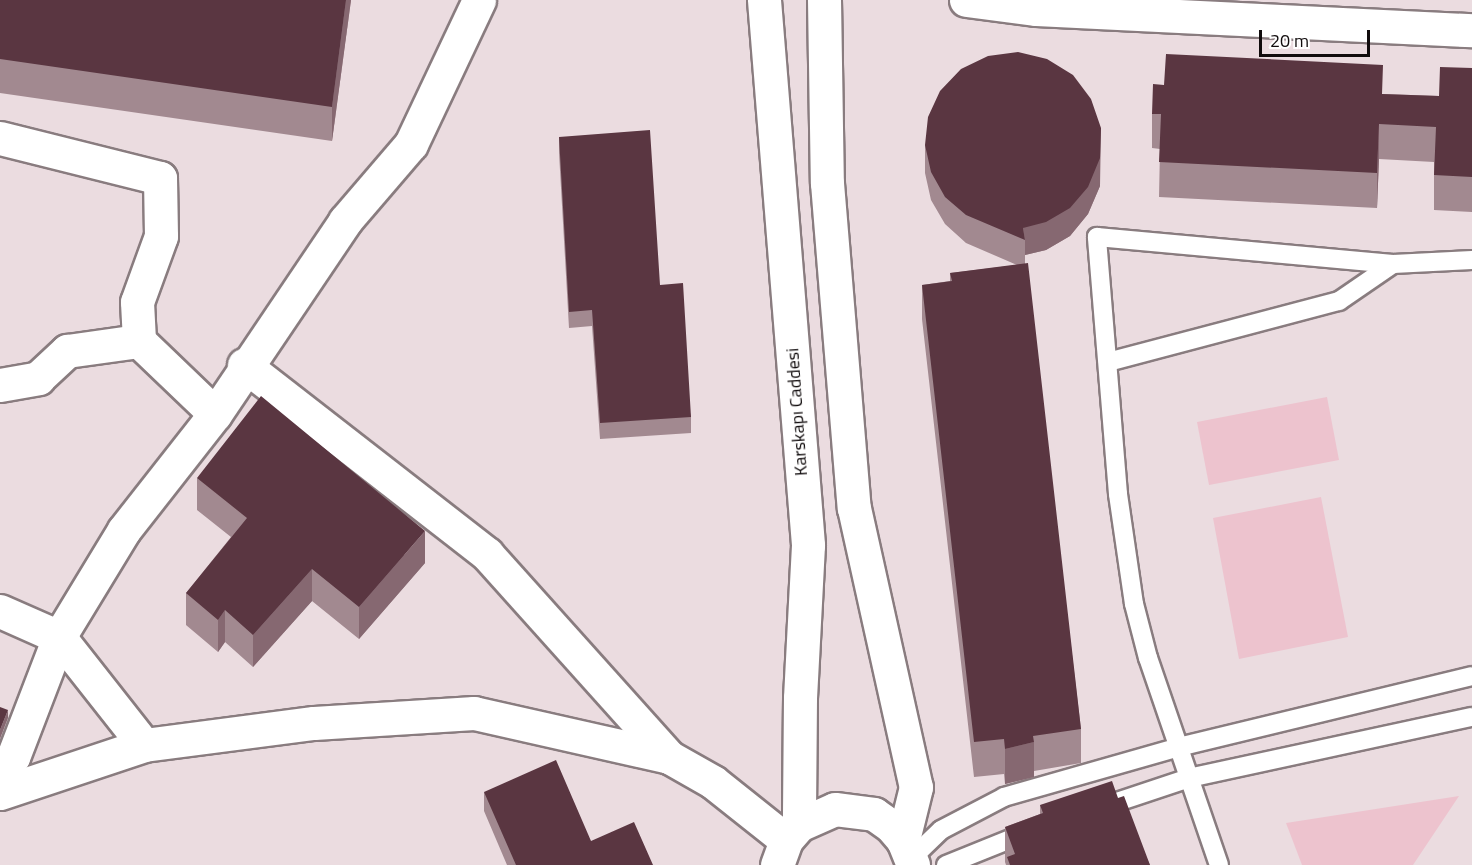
<!DOCTYPE html>
<html>
<head>
<meta charset="utf-8">
<style>
  body { margin:0 }
  #map { position:relative; width:1472px; height:865px; overflow:hidden; background:#ebdce0; font-family:"Titillium Web",sans-serif }
  div>[style] { position:absolute }
  [style*='--x'] { left:calc(var(--x)*1px); top:calc(var(--y)*1px); width:calc(var(--w)*1px); rotate:calc(var(--a)*1deg) }
  .green>* { inset:0; background:#edc3ce }
  .roads { filter:drop-shadow(2px 0 #897c7f) drop-shadow(-2px 0 #897c7f) drop-shadow(0 2px #897c7f) drop-shadow(0 -2px #897c7f) }
  .service>* { height:18px; margin:-9px; padding:0 9px; transform-origin:9px; border-radius:9px; background:#fff }
  .minor>* { height:33px; margin:-16.5px; padding:0 16.5px; transform-origin:16.5px; border-radius:16.5px; background:#fff }
  .secondary>* { height:33px; margin:-16.5px; padding:0 16.5px; transform-origin:16.5px; border-radius:16.5px; background:#fff }
  .wall>* { inset:0; background:#a28990 }
  .shaded-wall>* { inset:0; background:#866871 }
  .building>* { inset:0; background:#5a3641 }
  span { translate:-50% -50%; white-space:nowrap; text-align:center; line-height:1.15; -webkit-text-stroke:6px #fff; paint-order:stroke }
  .street-label { font-size:18px; color:#110c0d }
  .scale { position:absolute; left:1259px; top:30px; width:111px; height:27px; box-sizing:border-box; border:3px solid #110c0d; border-top:0; padding-left:8px; font-size:18px; line-height:21px; white-space:nowrap; color:#110c0d; -webkit-text-stroke:4px #fff; paint-order:stroke }
</style>
</head>
<body>
<div id="map">
  <div class="green">
    <div style="clip-path:polygon(1327px 397px,1339px 460px,1209px 485px,1197px 422px)"></div>
    <div style="clip-path:polygon(1321px 497px,1348px 637px,1239px 659px,1213px 518px)"></div>
    <div style="clip-path:polygon(1459px 796px,1413px 865px,1302px 865px,1286px 823px)"></div>
  </div>
  <div class="roads">
    <div class="service">
      <div style="--x:1108;--y:362;--w:239;--a:-14.8"></div>
      <div style="--x:1339;--y:301;--w:65;--a:-34.4"></div>
      <div style="--x:1102;--y:807;--w:92;--a:-18.4"></div>
      <div style="--x:1189;--y:778;--w:289;--a:-12.2"></div>
      <div style="--x:912;--y:858;--w:40;--a:-44"></div>
      <div style="--x:941;--y:830;--w:71;--a:-27.6"></div>
      <div style="--x:1004;--y:797;--w:182;--a:-15.9"></div>
      <div style="--x:1179;--y:747;--w:301;--a:-13.6"></div>
      <div style="--x:946;--y:865;--w:88;--a:-21.9"></div>
      <div style="--x:1219;--y:865;--w:219;--a:-108.9"></div>
      <div style="--x:1148;--y:658;--w:56;--a:-104.5"></div>
      <div style="--x:1134;--y:604;--w:111;--a:-98.3"></div>
      <div style="--x:1118;--y:494;--w:258;--a:-94.7"></div>
      <div style="--x:1097;--y:237;--w:297;--a:5.2"></div>
      <div style="--x:1393;--y:264;--w:79;--a:-2.9"></div>
    </div>
    <div class="minor">
      <div style="--x:0;--y:138;--w:165;--a:14"></div>
      <div style="--x:160;--y:178;--w:58;--a:89"></div>
      <div style="--x:161;--y:236;--w:70;--a:110"></div>
      <div style="--x:137;--y:302;--w:39;--a:87"></div>
      <div style="--x:139;--y:341;--w:105;--a:43.8"></div>
      <div style="--x:0;--y:385;--w:39;--a:-10"></div>
      <div style="--x:38;--y:378;--w:40;--a:-43"></div>
      <div style="--x:67;--y:351;--w:73;--a:-7.9"></div>
      <div style="--x:0;--y:611;--w:64;--a:23.8"></div>
      <div style="--x:59;--y:637;--w:137;--a:51.8"></div>
      <div style="--x:669;--y:757;--w:51;--a:29.6"></div>
      <div style="--x:713;--y:782;--w:93;--a:38.5"></div>
      <div style="--x:0;--y:769;--w:18;--a:-43"></div>
      <div style="--x:13;--y:757;--w:129;--a:-69"></div>
      <div style="--x:59;--y:637;--w:125;--a:-58.7"></div>
      <div style="--x:124;--y:530;--w:147;--a:-51.9"></div>
      <div style="--x:215;--y:414;--w:233;--a:-56"></div>
      <div style="--x:345;--y:221;--w:101;--a:-49.4"></div>
      <div style="--x:411;--y:144;--w:159;--a:-64.7"></div>
      <div style="--x:0;--y:793;--w:152;--a:-18.4"></div>
      <div style="--x:144;--y:745;--w:171;--a:-7.4"></div>
      <div style="--x:314;--y:723;--w:160;--a:-3.6"></div>
      <div style="--x:474;--y:713;--w:200;--a:12.7"></div>
      <div style="--x:669;--y:757;--w:273;--a:-131.9"></div>
      <div style="--x:487;--y:554;--w:308;--a:-142.1"></div>
    </div>
    <div class="secondary">
      <div style="--x:764;--y:0;--w:547;--a:85.38"></div>
      <div style="--x:808;--y:545;--w:153;--a:93"></div>
      <div style="--x:800;--y:698;--w:127;--a:90.5"></div>
      <div style="--x:824;--y:0;--w:183;--a:89.1"></div>
      <div style="--x:827;--y:183;--w:326;--a:85.3"></div>
      <div style="--x:854;--y:508;--w:286;--a:77.5"></div>
      <div style="--x:916;--y:787;--w:55;--a:103.8"></div>
      <div style="--x:966;--y:0;--w:71;--a:7.3"></div>
      <div style="--x:1036;--y:9;--w:437;--a:2.8"></div>
      <div style="--x:777;--y:865;--w:27;--a:-70"></div>
      <div style="--x:786;--y:840;--w:20;--a:-49"></div>
      <div style="--x:799;--y:825;--w:39;--a:-24"></div>
      <div style="--x:835;--y:809;--w:39;--a:7"></div>
      <div style="--x:874;--y:814;--w:19;--a:35"></div>
      <div style="--x:890;--y:825;--w:20;--a:49"></div>
      <div style="--x:903;--y:840;--w:27;--a:68"></div>
    </div>
  </div>
  <div class="wall">
    <div style="clip-path:polygon(0 0,351px 0,332px 141px,0 93px)"></div>
    <div style="clip-path:polygon(1472px 68px,1472px 212px,1434px 210px,1434px 162px,1379px 159px,1377px 208px,1159px 197px,1160px 149px,1152px 148px,1152px 114px,1383px 94px,1439px 96px)"></div>
    <div style="clip-path:polygon(559px 137px,660px 285px,691px 417px,691px 433px,600px 439px,592px 326px,569px 328px,559px 153px)"></div>
    <div style="clip-path:polygon(925px 145px,1100px 186px,1088px 214px,1070px 236px,1046px 250px,1025px 255px,1025px 264px,1081px 729px,1081px 763px,1034px 771px,1034px 777px,1005px 784px,1004px 774px,974px 777px,922px 319px,922px 285px,950px 281px,950px 273px,1017px 265px,966px 243px,945px 224px,931px 200px,925px 173px)"></div>
    <div style="clip-path:polygon(197px 478px,425px 563px,359px 639px,312px 601px,253px 667px,225px 642px,218px 652px,186px 625px,186px 593px,231px 537px,197px 510px)"></div>
    <div style="clip-path:polygon(484px 792px,591px 841px,653px 865px,507px 865px,484px 811px)"></div>
    <div style="clip-path:polygon(1118px 798px,1150px 865px,1006px 865px,1005px 862px,1005px 827px,1040px 814px,1040px 805px)"></div>
  </div>
  <div class="shaded-wall">
    <div style="clip-path:polygon(346px 0,351px 0,332px 141px,332px 107px)"></div>
    <div style="clip-path:polygon(1379px 124px,1379px 159px,1377px 208px,1377px 173px)"></div>
    <div style="clip-path:polygon(1101px 128px,1100px 186px,1088px 214px,1070px 236px,1046px 250px,1025px 255px,1025px 240px,1023px 228px)"></div>
    <div style="clip-path:polygon(425px 531px,425px 563px,359px 639px,359px 607px)"></div>
    <div style="clip-path:polygon(312px 569px,312px 601px,253px 667px,253px 635px)"></div>
    <div style="clip-path:polygon(225px 610px,225px 642px,218px 652px,218px 620px)"></div>
    <div style="clip-path:polygon(8px 710px,8px 718px,0 739px,0 730px)"></div>
    <div style="clip-path:polygon(1034px 742px,1034px 777px,1005px 784px,1005px 749px)"></div>
  </div>
  <div class="building">
    <div style="clip-path:polygon(0 0,346px 0,332px 107px,0 59px)"></div>
    <div style="clip-path:polygon(1018px 52px,1047px 59px,1073px 75px,1091px 99px,1101px 128px,1100px 158px,1088px 187px,1070px 208px,1046px 222px,1023px 228px,1025px 240px,966px 215px,945px 197px,931px 172px,925px 145px,928px 117px,940px 91px,961px 69px,988px 56px)"></div>
    <div style="clip-path:polygon(1166px 54px,1383px 65px,1382px 94px,1439px 96px,1440px 67px,1472px 68px,1472px 177px,1434px 175px,1436px 127px,1379px 124px,1377px 173px,1159px 162px,1161px 114px,1152px 114px,1153px 84px,1164px 85px)"></div>
    <div style="clip-path:polygon(650px 130px,660px 285px,683px 283px,691px 417px,600px 423px,592px 310px,569px 312px,559px 137px)"></div>
    <div style="clip-path:polygon(1028px 263px,1081px 729px,1033px 736px,1034px 742px,1005px 749px,1004px 739px,974px 742px,922px 285px,952px 281px,950px 273px)"></div>
    <div style="clip-path:polygon(261px 396px,425px 531px,359px 607px,312px 569px,253px 635px,225px 610px,218px 620px,186px 593px,247px 518px,197px 478px)"></div>
    <div style="clip-path:polygon(0 707px,8px 710px,0 730px)"></div>
    <div style="clip-path:polygon(556px 760px,591px 841px,634px 822px,653px 865px,516px 865px,484px 792px)"></div>
    <div style="clip-path:polygon(1112px 781px,1118px 798px,1124px 796px,1150px 865px,1010px 865px,1007px 857px,1015px 854px,1005px 827px,1043px 813px,1040px 805px)"></div>
  </div>
  <div class="street-label">
    <span style="left:797px;top:412px;rotate:-94deg">Karskapı Caddesi</span>
  </div>
  <div class="scale">20 m</div>
</div>
</body>
</html>
